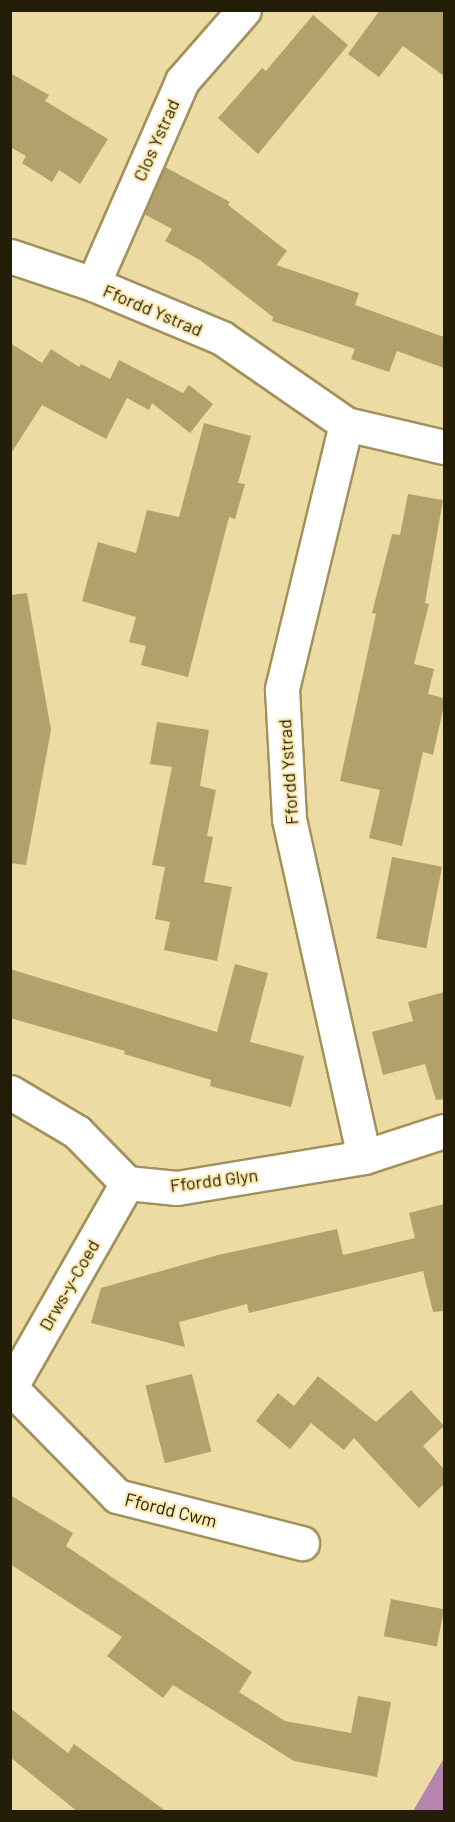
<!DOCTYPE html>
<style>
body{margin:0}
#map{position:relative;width:455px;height:1822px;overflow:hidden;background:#ecdba3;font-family:Barlow,sans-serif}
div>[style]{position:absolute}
.forest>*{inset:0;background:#b685ad}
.building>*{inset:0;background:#b1a16b;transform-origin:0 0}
.roads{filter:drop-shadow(2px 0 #a1915b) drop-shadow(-2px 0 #a1915b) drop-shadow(0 2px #a1915b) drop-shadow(0 -2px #a1915b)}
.minor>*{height:33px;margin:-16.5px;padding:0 16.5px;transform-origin:16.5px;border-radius:16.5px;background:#fff}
span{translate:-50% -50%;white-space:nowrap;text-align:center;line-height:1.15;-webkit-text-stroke:4.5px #fae9b0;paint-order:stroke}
.street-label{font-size:18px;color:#241e08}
.frame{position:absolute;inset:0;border:12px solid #241e08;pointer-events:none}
</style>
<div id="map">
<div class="forest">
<div style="clip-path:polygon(444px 1758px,444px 1811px,413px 1811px)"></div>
</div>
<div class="building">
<div style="clip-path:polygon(380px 10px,444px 10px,444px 76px,403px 46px,379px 77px,348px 54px)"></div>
<div style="clip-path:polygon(313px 15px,348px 45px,258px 154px,218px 118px,262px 68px,266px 71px)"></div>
<div style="clip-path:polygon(10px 73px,49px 95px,45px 101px,108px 139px,80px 184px,59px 170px,52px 182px,22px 163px,26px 156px,10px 147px)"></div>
<div style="clip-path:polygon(165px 167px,230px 202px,228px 205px,287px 251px,276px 265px,359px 293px,355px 305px,444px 337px,444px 368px,397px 351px,389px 372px,351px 359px,355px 349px,272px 321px,273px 317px,200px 260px,165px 241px,172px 229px,144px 214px)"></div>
<div style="clip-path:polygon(10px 343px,42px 363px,51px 349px,79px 367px,81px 364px,110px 379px,119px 360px,183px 393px,189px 385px,213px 404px,190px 433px,152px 403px,149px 410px,127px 398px,106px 439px,42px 405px,10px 455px)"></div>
<div style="clip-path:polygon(204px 423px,251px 436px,238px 483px,245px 484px,235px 519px,229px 517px,188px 677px,141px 665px,146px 646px,129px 642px,136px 617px,82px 601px,98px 542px,136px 553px,147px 510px,179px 517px)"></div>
<div style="clip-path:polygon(408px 494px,443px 500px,425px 603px,429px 604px,414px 664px,434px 669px,428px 694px,444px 698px,444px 705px,433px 755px,423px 752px,402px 846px,369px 838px,380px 790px,340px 781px,376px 614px,372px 613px,392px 534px,400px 535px)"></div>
<div style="clip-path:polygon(27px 593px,51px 730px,26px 865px,10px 863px,10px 595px)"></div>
<div style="clip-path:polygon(157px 722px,209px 730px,200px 786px,216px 790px,207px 836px,213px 837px,204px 882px,232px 887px,217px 961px,164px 950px,170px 922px,155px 919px,165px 867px,152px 865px,172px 767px,150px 764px)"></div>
<div style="left:392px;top:857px;width:51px;height:83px;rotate:11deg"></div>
<div style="clip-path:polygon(235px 964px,268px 973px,250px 1042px,304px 1056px,291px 1107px,210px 1086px,211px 1080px,124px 1054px,125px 1051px,10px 1018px,10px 969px,217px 1032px)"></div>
<div style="clip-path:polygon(444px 992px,444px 1099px,436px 1100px,425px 1064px,383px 1075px,372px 1032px,413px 1021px,408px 1002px)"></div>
<div style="clip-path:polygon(444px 1204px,444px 1311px,433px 1312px,423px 1271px,249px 1313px,247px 1304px,179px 1322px,185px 1347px,91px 1323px,101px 1288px,218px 1255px,337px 1229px,343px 1255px,415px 1238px,409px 1213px)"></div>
<div style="left:192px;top:1374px;width:80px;height:48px;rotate:76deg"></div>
<div style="clip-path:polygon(318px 1376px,376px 1422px,411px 1390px,444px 1426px,423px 1446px,444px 1469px,444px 1484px,419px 1508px,354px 1438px,344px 1450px,311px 1423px,290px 1449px,256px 1421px,278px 1393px,294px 1406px)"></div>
<div style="clip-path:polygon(10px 1495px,73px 1533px,66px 1546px,252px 1672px,239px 1692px,285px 1721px,351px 1733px,358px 1696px,391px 1702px,377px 1777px,294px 1761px,173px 1685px,163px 1698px,107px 1656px,122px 1637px,10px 1564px)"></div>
<div style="left:391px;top:1599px;width:54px;height:38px;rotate:11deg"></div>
<div style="clip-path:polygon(10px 1708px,68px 1753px,74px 1744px,167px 1812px,78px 1812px,10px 1757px)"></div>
</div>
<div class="roads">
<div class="minor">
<div style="left:10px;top:256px;width:88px;rotate:18.6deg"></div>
<div style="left:93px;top:284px;width:140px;rotate:22.7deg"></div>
<div style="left:222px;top:338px;width:151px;rotate:34.7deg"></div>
<div style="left:346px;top:424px;width:101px;rotate:13.2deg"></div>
<div style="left:93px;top:284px;width:222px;rotate:-66.3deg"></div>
<div style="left:182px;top:81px;width:94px;rotate:-48.9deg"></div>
<div style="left:346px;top:424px;width:273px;rotate:103.6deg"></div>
<div style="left:282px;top:689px;width:130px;rotate:86.9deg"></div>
<div style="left:289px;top:819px;width:346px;rotate:77.5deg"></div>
<div style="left:10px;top:1092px;width:78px;rotate:30.8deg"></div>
<div style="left:77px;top:1132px;width:71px;rotate:45.6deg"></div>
<div style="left:127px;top:1183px;width:50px;rotate:5.7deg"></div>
<div style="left:177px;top:1188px;width:190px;rotate:-9.4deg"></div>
<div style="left:364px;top:1157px;width:84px;rotate:-18deg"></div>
<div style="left:10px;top:1388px;width:236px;rotate:-60.3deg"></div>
<div style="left:11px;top:1388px;width:151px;rotate:45.5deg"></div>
<div style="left:117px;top:1496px;width:191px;rotate:14.3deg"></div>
</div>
</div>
<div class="street-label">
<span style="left:156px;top:140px;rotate:-66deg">Clos Ystrad</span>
<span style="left:153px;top:310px;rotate:23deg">Ffordd Ystrad</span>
<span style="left:288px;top:772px;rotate:-94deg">Ffordd Ystrad</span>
<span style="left:214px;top:1180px;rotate:-7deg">Ffordd Glyn</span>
<span style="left:69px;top:1285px;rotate:-60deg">Drws-y-Coed</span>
<span style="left:171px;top:1510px;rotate:14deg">Ffordd Cwm</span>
</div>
<div class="frame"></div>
</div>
